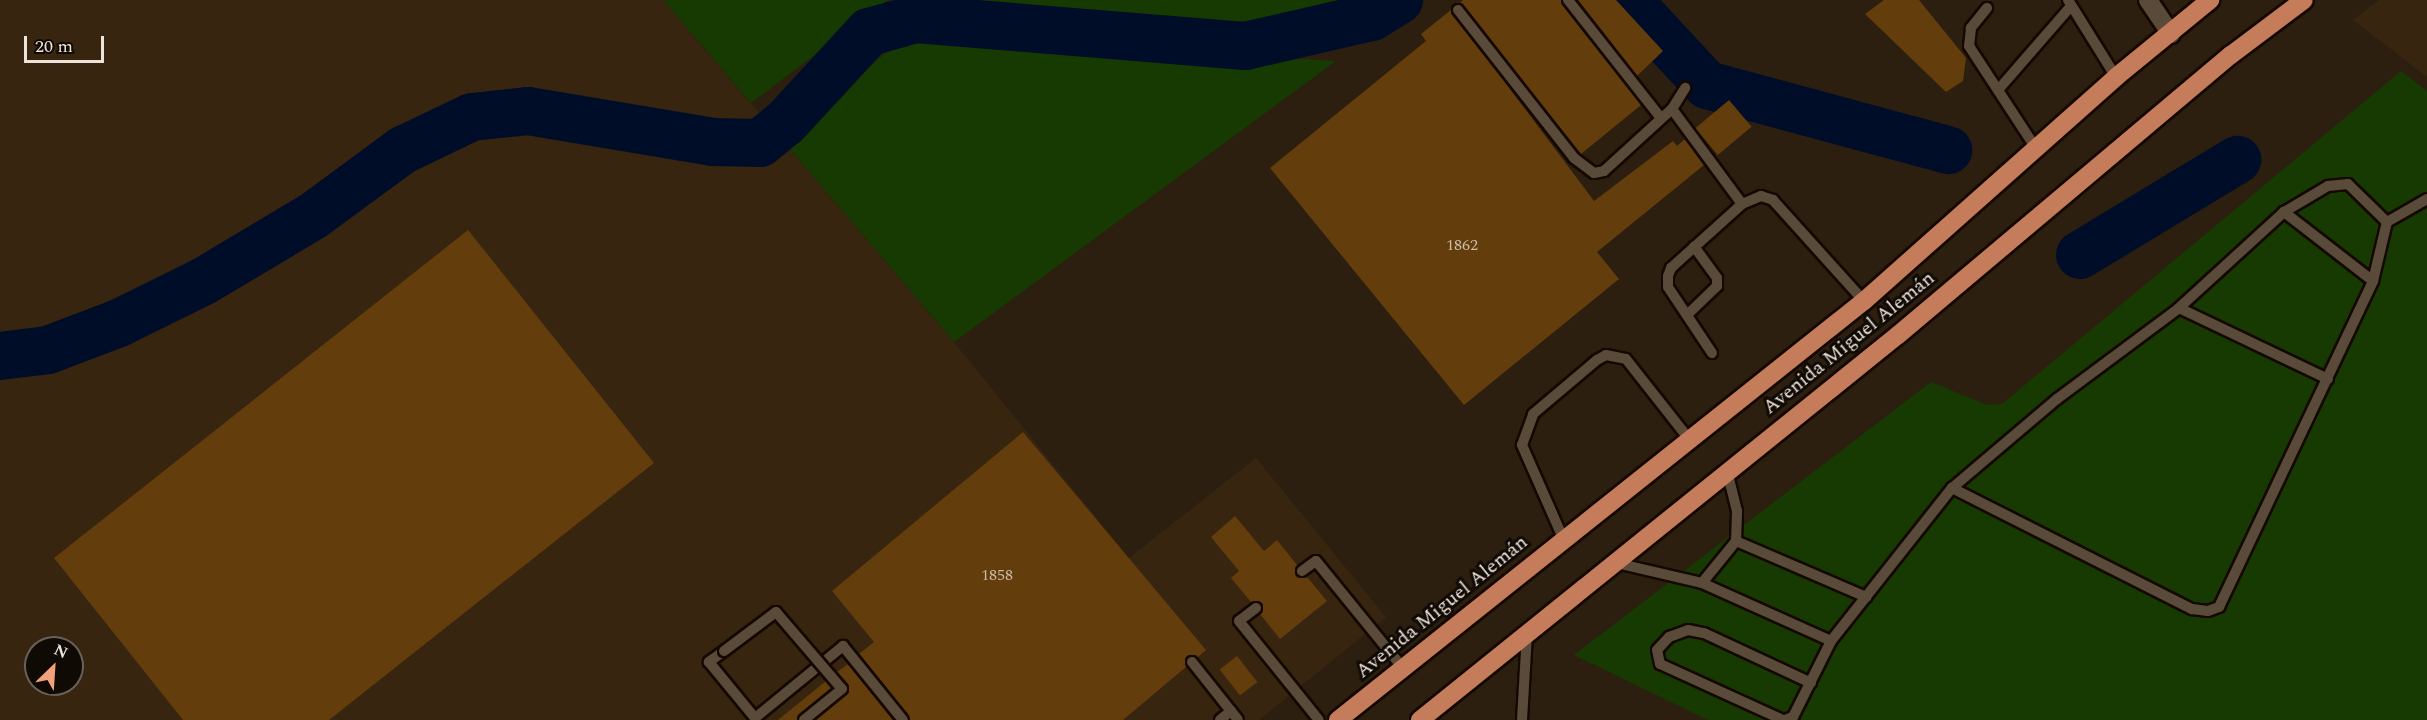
<!DOCTYPE html>
<meta charset="utf-8">
<style>
body{margin:0}
#map{position:relative;width:2427px;height:720px;overflow:hidden;background:#2c1f0f;font-family:Spectral,serif}
div>[style]{position:absolute}
.built>*{inset:0;background:#37250f}
.green>*{inset:0;background:#163a02}
.river>*{height:48px;margin:-24px;padding:0 24px;transform-origin:24px;border-radius:24px;background:#000d28}
.building>*{inset:0;background:#643d0c;transform-origin:0 0}
.roads{filter:drop-shadow(2px 0 #140800) drop-shadow(-2px 0 #140800) drop-shadow(0 2px #140800) drop-shadow(0 -2px #140800)}
.service>*{height:10px;margin:-5px;padding:0 5px;transform-origin:5px;border-radius:5px;background:#5a4a39}
.tertiary>*{height:18px;margin:-9px;padding:0 9px;transform-origin:9px;border-radius:9px;background:#5a4a39}
.trunk>*{height:18px;margin:-9px;padding:0 9px;transform-origin:9px;border-radius:9px;background:#c57c5a}
.bridges{filter:drop-shadow(2px 0 #140800) drop-shadow(-2px 0 #140800) drop-shadow(0 2px #140800) drop-shadow(0 -2px #140800)}
.service-bridge>*{height:10px;margin:-5px;padding:0 5px;transform-origin:5px;border-radius:5px;background:#5a4a39}
span{translate:-50% -50%;white-space:nowrap;text-align:center;line-height:1.15;-webkit-text-stroke:6px #100a05;paint-order:stroke}
.number-label{font-size:16px;color:#cbbaa6}
.number-label span{-webkit-text-stroke-width:0}
.street-label{font-size:20px;color:#ede3d9}
.north{position:absolute;left:24px;top:636px;width:60px;height:60px;box-sizing:border-box;background:#100a05;border:2px solid #68615a;border-radius:50%;rotate:25deg;font-size:16px;font-weight:700;line-height:24px;text-align:center;color:#ede3d9}
.north::after{content:'';display:block;margin:auto;width:21px;height:27px;background:#f1a27b;clip-path:polygon(50% 0,100% 100%,50% 72%,0 100%)}
.scale{position:absolute;left:24px;top:36px;width:80px;height:27px;box-sizing:border-box;border:3px solid #ede3d9;border-top:0;padding-left:8px;font-size:18px;line-height:21px;white-space:nowrap;color:#ede3d9;-webkit-text-stroke:4px #100a05;paint-order:stroke}
</style>
<div id="map">
<div class="built">
<div style="clip-path:polygon(evenodd,0 0,663px 0,954px 342px,1129px 558px,1256px 458px,1386px 617px,1259px 720px,0 720px,0 0,36px 648px,72px 648px,72px 684px,36px 684px,36px 648px)"></div>
<div style="clip-path:polygon(2379px 0,2427px 0,2427px 77px,2353px 20px)"></div>
</div>
<div class="green">
<div style="clip-path:polygon(663px 0,888px 0,751px 103px)"></div>
<div style="clip-path:polygon(957px 0,1363px 0,1284px 21px,1224px 32px)"></div>
<div style="clip-path:polygon(906px 35px,1336px 61px,954px 342px,784px 142px)"></div>
<div style="clip-path:polygon(2401px 71px,2427px 91px,2427px 720px,1708px 720px,1574px 655px,1931px 382px,1987px 405px,2002px 404px)"></div>
</div>
<div class="river">
<div style="left:1628px;top:0;width:116px;rotate:47.1deg"></div>
<div style="left:1707px;top:85px;width:250px;rotate:15.1deg"></div>
<div style="left:2080px;top:255px;width:184px;rotate:-31.2deg"></div>
<div style="left:0;top:356px;width:48px;rotate:-7.1deg"></div>
<div style="left:48px;top:350px;width:76px;rotate:-20.8deg"></div>
<div style="left:119px;top:323px;width:95px;rotate:-26.3deg"></div>
<div style="left:204px;top:281px;width:127px;rotate:-30.8deg"></div>
<div style="left:313px;top:216px;width:112px;rotate:-36.3deg"></div>
<div style="left:403px;top:150px;width:76px;rotate:-25.6deg"></div>
<div style="left:472px;top:117px;width:56px;rotate:-6.1deg"></div>
<div style="left:528px;top:111px;width:188px;rotate:9.5deg"></div>
<div style="left:713px;top:142px;width:47px;rotate:1.2deg"></div>
<div style="left:760px;top:143px;width:32px;rotate:-39deg"></div>
<div style="left:785px;top:123px;width:124px;rotate:-47.3deg"></div>
<div style="left:869px;top:32px;width:49px;rotate:-15.5deg"></div>
<div style="left:916px;top:19px;width:330px;rotate:4.7deg"></div>
<div style="left:1245px;top:46px;width:130px;rotate:-12.9deg"></div>
<div style="left:1372px;top:17px;width:32px;rotate:-32deg"></div>
</div>
<div class="building">
<div style="clip-path:polygon(1463px 0,1561px 0,1641px 105px,1581px 154px,1460px 3px)"></div>
<div style="clip-path:polygon(1578px 0,1616px 0,1663px 51px,1637px 76px)"></div>
<div style="clip-path:polygon(1884px 0,1919px 0,1966px 58px,1963px 81px,1946px 92px,1865px 14px)"></div>
<div style="clip-path:polygon(1451px 10px,1594px 201px,1673px 141px,1677px 146px,1685px 139px,1704px 165px,1597px 252px,1619px 279px,1464px 405px,1270px 168px,1426px 41px,1421px 34px)"></div>
<div style="left:1729px;top:100px;width:35px;height:44px;rotate:50deg"></div>
<div style="clip-path:polygon(468px 230px,654px 463px,329px 720px,183px 720px,54px 558px)"></div>
<div style="clip-path:polygon(1023px 432px,1206px 650px,1198px 657px,1187px 657px,1186px 667px,1123px 720px,910px 720px,859px 654px,874px 642px,832px 591px)"></div>
<div style="clip-path:polygon(1235px 516px,1264px 551px,1277px 540px,1297px 565px,1296px 576px,1307px 577px,1327px 601px,1280px 639px,1260px 614px,1262px 603px,1251px 602px,1231px 578px,1239px 571px,1211px 537px)"></div>
<div style="left:1237px;top:656px;width:33px;height:22px;rotate:52deg"></div>
<div style="clip-path:polygon(848px 664px,893px 720px,816px 720px,849px 692px,848px 685px,837px 672px)"></div>
<div style="clip-path:polygon(826px 681px,831px 688px,797px 720px,778px 720px)"></div>
</div>
<div class="roads">
<div class="service">
<div style="left:1568px;top:0;width:150px;rotate:51.8deg"></div>
<div style="left:2068px;top:0;width:91px;rotate:58.1deg"></div>
<div style="left:1987px;top:8px;width:26px;rotate:129deg"></div>
<div style="left:1971px;top:28px;width:18px;rotate:96deg"></div>
<div style="left:1969px;top:46px;width:124px;rotate:56.8deg"></div>
<div style="left:1458px;top:10px;width:188px;rotate:51.9deg"></div>
<div style="left:1574px;top:158px;width:25px;rotate:37deg"></div>
<div style="left:1594px;top:173px;width:10px;rotate:-11deg"></div>
<div style="left:1604px;top:171px;width:92px;rotate:-42.4deg"></div>
<div style="left:1672px;top:109px;width:25px;rotate:-58deg"></div>
<div style="left:1998px;top:90px;width:111px;rotate:-49deg"></div>
<div style="left:1672px;top:109px;width:118px;rotate:53.6deg"></div>
<div style="left:2284px;top:212px;width:51px;rotate:-30.6deg"></div>
<div style="left:2328px;top:186px;width:20px;rotate:-6deg"></div>
<div style="left:2348px;top:184px;width:54px;rotate:44.3deg"></div>
<div style="left:2373px;top:281px;width:61px;rotate:-76.7deg"></div>
<div style="left:2387px;top:222px;width:46px;rotate:-29.9deg"></div>
<div style="left:1687px;top:315px;width:42px;rotate:-44deg"></div>
<div style="left:1717px;top:286px;width:8px;rotate:-90deg"></div>
<div style="left:1717px;top:278px;width:39px;rotate:-126deg"></div>
<div style="left:1712px;top:353px;width:79px;rotate:-123.7deg"></div>
<div style="left:1668px;top:287px;width:11px;rotate:-90deg"></div>
<div style="left:1668px;top:276px;width:9px;rotate:-69deg"></div>
<div style="left:1671px;top:268px;width:96px;rotate:-42deg"></div>
<div style="left:1742px;top:204px;width:21px;rotate:-23deg"></div>
<div style="left:1761px;top:196px;width:13px;rotate:18deg"></div>
<div style="left:1773px;top:200px;width:136px;rotate:48deg"></div>
<div style="left:1952px;top:488px;width:269px;rotate:26.8deg"></div>
<div style="left:2192px;top:609px;width:16px;rotate:7deg"></div>
<div style="left:2208px;top:611px;width:12px;rotate:-20deg"></div>
<div style="left:2219px;top:607px;width:361px;rotate:-64.7deg"></div>
<div style="left:2373px;top:281px;width:113px;rotate:-142.2deg"></div>
<div style="left:2284px;top:212px;width:142px;rotate:137.6deg"></div>
<div style="left:1563px;top:538px;width:102px;rotate:-113.8deg"></div>
<div style="left:1522px;top:445px;width:33px;rotate:-70deg"></div>
<div style="left:1533px;top:414px;width:84px;rotate:-40.2deg"></div>
<div style="left:1597px;top:360px;width:10px;rotate:-29deg"></div>
<div style="left:1606px;top:355px;width:20px;rotate:11deg"></div>
<div style="left:1626px;top:359px;width:102px;rotate:51.8deg"></div>
<div style="left:1736px;top:541px;width:142px;rotate:23.3deg"></div>
<div style="left:1612px;top:562px;width:92px;rotate:13.1deg"></div>
<div style="left:1702px;top:583px;width:141px;rotate:24.2deg"></div>
<div style="left:1302px;top:571px;width:17px;rotate:-36deg"></div>
<div style="left:1316px;top:561px;width:138px;rotate:50.9deg"></div>
<div style="left:1702px;top:583px;width:54px;rotate:-51deg"></div>
<div style="left:1736px;top:541px;width:30px;rotate:-88deg"></div>
<div style="left:1737px;top:511px;width:41px;rotate:-104deg"></div>
<div style="left:1256px;top:608px;width:21px;rotate:143deg"></div>
<div style="left:1239px;top:621px;width:127px;rotate:51.1deg"></div>
<div style="left:724px;top:651px;width:19px;rotate:144deg"></div>
<div style="left:709px;top:662px;width:72px;rotate:50.6deg"></div>
<div style="left:755px;top:718px;width:114px;rotate:-39.3deg"></div>
<div style="left:843px;top:646px;width:95px;rotate:51deg"></div>
<div style="left:1192px;top:662px;width:63px;rotate:51.5deg"></div>
<div style="left:1220px;top:720px;width:14px;rotate:-39deg"></div>
<div style="left:1231px;top:711px;width:11px;rotate:52deg"></div>
<div style="left:1522px;top:720px;width:87px;rotate:-86.7deg"></div>
<div style="left:1783px;top:720px;width:135px;rotate:-155.5deg"></div>
<div style="left:1660px;top:664px;width:14px;rotate:-102deg"></div>
<div style="left:1657px;top:650px;width:18px;rotate:-47deg"></div>
<div style="left:1669px;top:637px;width:20px;rotate:-20deg"></div>
<div style="left:1688px;top:630px;width:16px;rotate:11deg"></div>
<div style="left:1704px;top:633px;width:118px;rotate:25deg"></div>
<div style="left:1785px;top:720px;width:9px;rotate:-21deg"></div>
<div style="left:1793px;top:717px;width:85px;rotate:-63.4deg"></div>
<div style="left:1831px;top:641px;width:195px;rotate:-51.7deg"></div>
<div style="left:1952px;top:488px;width:138px;rotate:-40.3deg"></div>
<div style="left:2057px;top:399px;width:152px;rotate:-36.7deg"></div>
<div style="left:2179px;top:308px;width:165px;rotate:25.5deg"></div>
</div>
<div class="tertiary">
<div style="left:2148px;top:0;width:41px;rotate:55.9deg"></div>
</div>
<div class="trunk">
<div style="left:1338px;top:720px;width:672px;rotate:-38.54deg"></div>
<div style="left:1864px;top:301px;width:337px;rotate:-41.6deg"></div>
<div style="left:2116px;top:77px;width:122px;rotate:-39.3deg"></div>
<div style="left:1420px;top:720px;width:614px;rotate:-38.85deg"></div>
<div style="left:1898px;top:335px;width:435px;rotate:-40.1deg"></div>
<div style="left:2231px;top:55px;width:91px;rotate:-37deg"></div>
</div>
</div>
<div class="bridges">
<div class="service-bridge">
<div style="left:724px;top:651px;width:65px;rotate:-36.9deg"></div>
<div style="left:776px;top:612px;width:101px;rotate:49.4deg"></div>
<div style="left:842px;top:689px;width:49px;rotate:140.8deg"></div>
</div>
</div>
<div class="number-label">
<span style="left:1462px;top:245px">1862</span>
<span style="left:997px;top:575px">1858</span>
</div>
<div class="street-label">
<span style="left:1849px;top:343px;rotate:-39deg">Avenida Miguel Alemán</span>
<span style="left:1442px;top:607px;rotate:-39deg">Avenida Miguel Alemán</span>
</div>
<div class="north">N</div>
<div class="scale">20 m</div>
</div>
